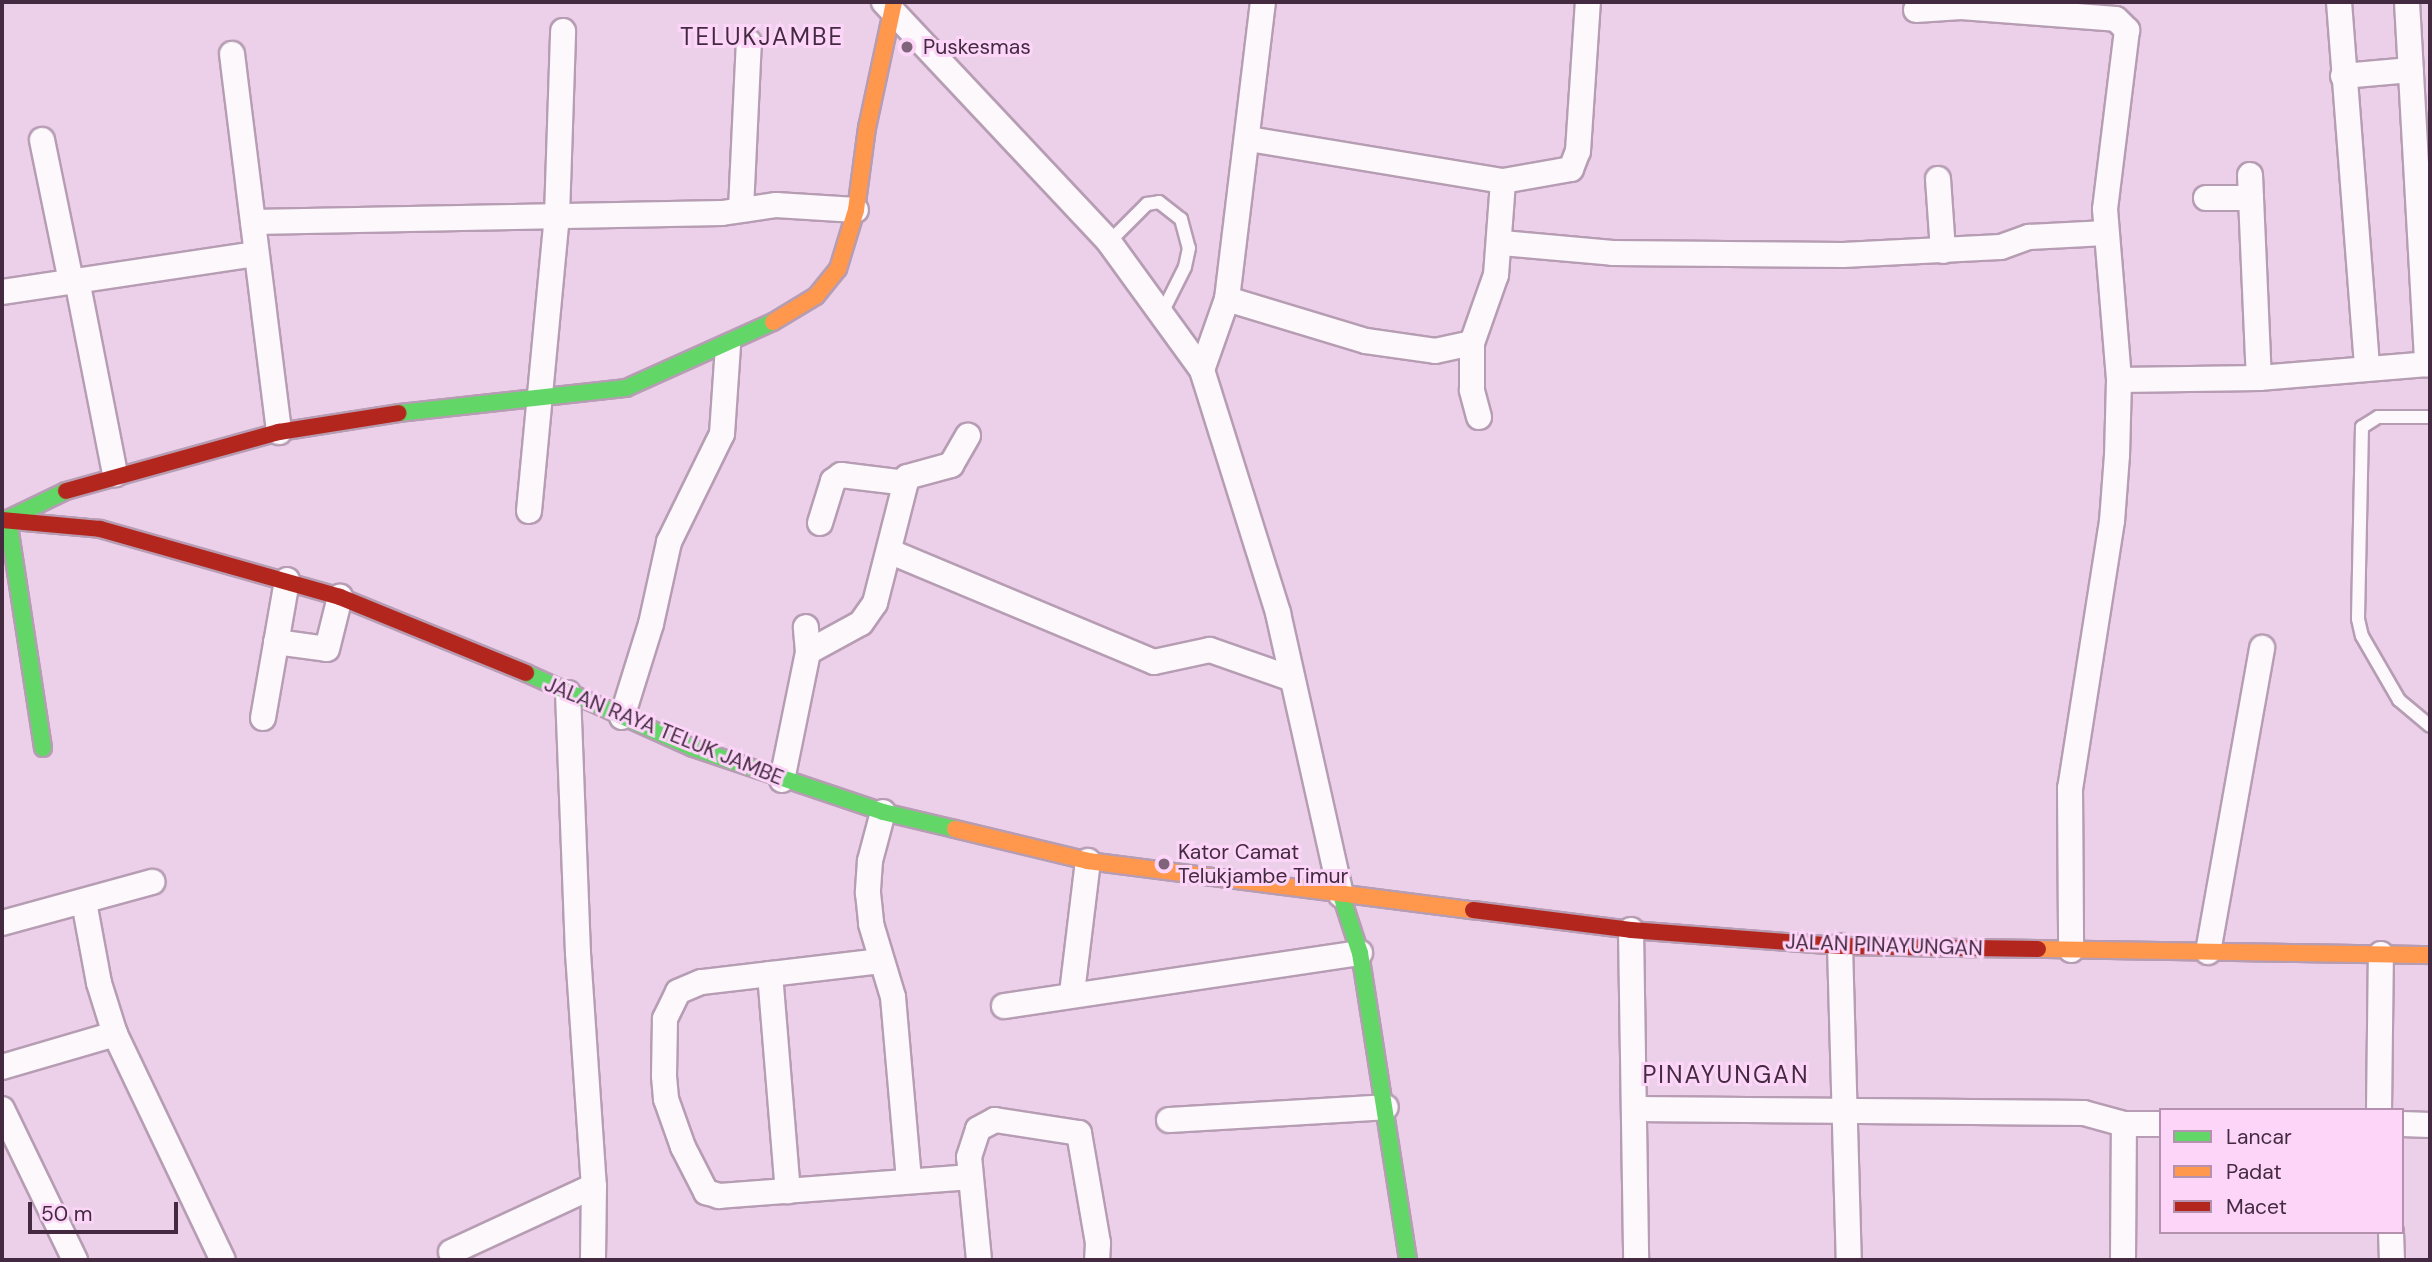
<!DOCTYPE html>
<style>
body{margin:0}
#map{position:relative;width:2432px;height:1262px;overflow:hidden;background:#eccfe9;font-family:"DM Sans",sans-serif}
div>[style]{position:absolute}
.roads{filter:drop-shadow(2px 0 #b69db3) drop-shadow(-2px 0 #b69db3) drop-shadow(0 2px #b69db3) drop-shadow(0 -2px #b69db3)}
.lane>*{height:12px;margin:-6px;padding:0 6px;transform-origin:6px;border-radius:6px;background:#fcf8fc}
.street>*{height:24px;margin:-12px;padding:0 12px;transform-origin:12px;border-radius:12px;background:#fcf8fc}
.fast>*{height:16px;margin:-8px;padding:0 8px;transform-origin:8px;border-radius:8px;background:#63d668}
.slow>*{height:16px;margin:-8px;padding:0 8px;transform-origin:8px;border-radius:8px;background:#ff974d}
.jam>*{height:16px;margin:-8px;padding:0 8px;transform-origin:8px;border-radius:8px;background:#b3261e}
.dots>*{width:19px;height:19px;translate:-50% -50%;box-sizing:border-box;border:4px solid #fdd5f9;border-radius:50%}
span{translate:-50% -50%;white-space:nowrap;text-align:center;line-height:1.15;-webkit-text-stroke:6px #fdd5f9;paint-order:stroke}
.poi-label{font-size:21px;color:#442a41}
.left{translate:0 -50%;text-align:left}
.street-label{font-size:21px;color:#442a41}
.quarter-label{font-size:24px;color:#442a41;letter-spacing:2px}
.frame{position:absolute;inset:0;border:4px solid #442a41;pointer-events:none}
.legend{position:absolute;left:2159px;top:1108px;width:245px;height:126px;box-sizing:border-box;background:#fdd5f9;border:2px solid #b391af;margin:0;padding:9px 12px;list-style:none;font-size:21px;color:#442a41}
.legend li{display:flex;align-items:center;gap:14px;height:35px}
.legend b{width:35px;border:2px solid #b391af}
.scale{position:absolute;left:28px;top:1202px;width:150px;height:32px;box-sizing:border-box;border:4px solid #442a41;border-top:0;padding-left:9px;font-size:21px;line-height:24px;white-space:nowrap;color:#442a41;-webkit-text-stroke:5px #fdd5f9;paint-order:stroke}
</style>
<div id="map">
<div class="roads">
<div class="lane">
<div style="left:1109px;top:242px;width:54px;rotate:-45deg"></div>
<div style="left:1147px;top:204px;width:12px;rotate:-9deg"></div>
<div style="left:1159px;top:202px;width:28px;rotate:38deg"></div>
<div style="left:1181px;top:219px;width:30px;rotate:75deg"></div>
<div style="left:1189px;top:248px;width:19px;rotate:102deg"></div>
<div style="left:1185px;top:267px;width:49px;rotate:116.6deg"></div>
<div style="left:2430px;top:417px;width:52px;rotate:180deg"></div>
<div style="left:2378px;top:417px;width:19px;rotate:148deg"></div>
<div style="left:2362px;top:427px;width:192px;rotate:91.2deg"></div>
<div style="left:2358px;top:619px;width:17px;rotate:77deg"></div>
<div style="left:2362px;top:636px;width:74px;rotate:60deg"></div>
<div style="left:2399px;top:700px;width:40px;rotate:40deg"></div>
</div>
<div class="street">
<div style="left:884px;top:2px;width:329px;rotate:46.8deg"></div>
<div style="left:1109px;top:242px;width:158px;rotate:54deg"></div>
<div style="left:1202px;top:370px;width:255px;rotate:72.6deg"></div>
<div style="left:1278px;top:613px;width:289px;rotate:77.4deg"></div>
<div style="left:2339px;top:2px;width:367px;rotate:85.6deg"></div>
<div style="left:2407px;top:2px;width:363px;rotate:86.8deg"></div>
<div style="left:1916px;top:10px;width:45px;rotate:-3.8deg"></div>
<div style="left:1961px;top:7px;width:155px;rotate:4.4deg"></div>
<div style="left:2116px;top:19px;width:16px;rotate:45deg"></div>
<div style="left:2127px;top:30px;width:180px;rotate:97deg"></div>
<div style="left:2105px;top:209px;width:172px;rotate:85.3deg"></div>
<div style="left:2119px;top:380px;width:75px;rotate:91.5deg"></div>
<div style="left:2117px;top:455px;width:66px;rotate:94.3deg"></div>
<div style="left:2112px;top:521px;width:270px;rotate:98.9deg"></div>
<div style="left:2070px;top:788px;width:162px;rotate:89.6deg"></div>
<div style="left:232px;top:54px;width:381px;rotate:82.9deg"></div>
<div style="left:2343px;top:76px;width:68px;rotate:-5deg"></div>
<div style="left:1249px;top:139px;width:257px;rotate:9.4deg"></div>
<div style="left:1503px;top:181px;width:69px;rotate:-10deg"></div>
<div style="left:1571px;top:169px;width:19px;rotate:-69deg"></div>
<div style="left:1578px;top:151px;width:149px;rotate:-86.2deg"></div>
<div style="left:42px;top:140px;width:144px;rotate:78.4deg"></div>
<div style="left:2250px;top:175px;width:203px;rotate:87.5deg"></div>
<div style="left:1938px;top:179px;width:72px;rotate:86deg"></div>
<div style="left:2206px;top:198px;width:45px"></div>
<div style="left:741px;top:209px;width:167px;rotate:-87.3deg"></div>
<div style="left:253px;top:222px;width:469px;rotate:-1.1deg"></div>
<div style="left:722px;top:213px;width:55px;rotate:-8.4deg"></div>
<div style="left:776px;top:205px;width:80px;rotate:3.6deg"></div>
<div style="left:1502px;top:243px;width:111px;rotate:5.1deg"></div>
<div style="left:1613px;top:253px;width:230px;rotate:0.5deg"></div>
<div style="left:1843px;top:255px;width:158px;rotate:-2.9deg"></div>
<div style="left:2001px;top:247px;width:30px;rotate:-20deg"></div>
<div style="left:2029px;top:237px;width:77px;rotate:-3deg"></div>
<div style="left:77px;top:280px;width:198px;rotate:78.9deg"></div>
<div style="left:2px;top:292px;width:257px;rotate:-8.5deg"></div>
<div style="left:1227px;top:299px;width:145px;rotate:16.8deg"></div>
<div style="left:1366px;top:341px;width:70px;rotate:8.2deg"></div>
<div style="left:1435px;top:351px;width:38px;rotate:-12deg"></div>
<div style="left:1202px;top:370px;width:75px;rotate:-70.6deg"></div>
<div style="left:1227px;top:299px;width:299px;rotate:-83.1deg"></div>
<div style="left:2119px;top:380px;width:140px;rotate:-0.8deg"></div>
<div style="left:2259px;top:378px;width:172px;rotate:-4.7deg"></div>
<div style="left:1479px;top:417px;width:28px;rotate:-105deg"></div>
<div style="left:1472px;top:390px;width:47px;rotate:-90deg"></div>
<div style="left:1472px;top:343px;width:72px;rotate:-70.6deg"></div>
<div style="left:1496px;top:275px;width:94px;rotate:-85.7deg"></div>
<div style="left:529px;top:511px;width:296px;rotate:-84.6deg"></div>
<div style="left:557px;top:216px;width:185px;rotate:-88.1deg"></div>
<div style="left:820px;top:523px;width:44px;rotate:-72.8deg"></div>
<div style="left:833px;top:481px;width:10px;rotate:-37deg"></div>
<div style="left:841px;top:475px;width:65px;rotate:7deg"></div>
<div style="left:891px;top:552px;width:285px;rotate:22.7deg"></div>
<div style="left:1154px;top:662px;width:57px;rotate:-12.1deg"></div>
<div style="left:1210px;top:650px;width:85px;rotate:19.3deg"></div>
<div style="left:276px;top:642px;width:51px;rotate:7.8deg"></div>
<div style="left:327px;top:649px;width:54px;rotate:-76deg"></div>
<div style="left:808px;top:652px;width:60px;rotate:-28.7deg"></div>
<div style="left:861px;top:623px;width:24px;rotate:-55deg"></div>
<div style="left:875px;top:603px;width:130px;rotate:-75.7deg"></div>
<div style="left:907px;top:477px;width:46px;rotate:-15.3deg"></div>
<div style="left:951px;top:465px;width:34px;rotate:-60deg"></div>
<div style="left:568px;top:693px;width:260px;rotate:87.8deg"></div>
<div style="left:578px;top:953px;width:234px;rotate:86.1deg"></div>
<div style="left:594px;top:1186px;width:74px;rotate:90.8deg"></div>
<div style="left:622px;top:717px;width:97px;rotate:-72.7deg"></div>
<div style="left:651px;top:624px;width:84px;rotate:-77.6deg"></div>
<div style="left:669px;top:542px;width:120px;rotate:-63.9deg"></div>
<div style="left:722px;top:434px;width:87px;rotate:-86.1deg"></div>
<div style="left:263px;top:718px;width:140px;rotate:-80.1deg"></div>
<div style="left:782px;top:780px;width:131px;rotate:-78.5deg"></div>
<div style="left:808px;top:652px;width:25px;rotate:-95deg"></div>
<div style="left:883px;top:812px;width:51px;rotate:104.9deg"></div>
<div style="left:870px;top:861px;width:32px;rotate:94deg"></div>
<div style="left:868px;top:893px;width:31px;rotate:84deg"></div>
<div style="left:871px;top:924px;width:76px;rotate:73.2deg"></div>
<div style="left:893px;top:997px;width:183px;rotate:85deg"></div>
<div style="left:84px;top:902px;width:82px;rotate:79.5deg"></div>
<div style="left:99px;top:983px;width:53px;rotate:72.6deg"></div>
<div style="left:115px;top:1034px;width:250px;rotate:64.5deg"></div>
<div style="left:2px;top:923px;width:156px;rotate:-15.3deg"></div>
<div style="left:1631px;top:930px;width:330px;rotate:89.1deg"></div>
<div style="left:1840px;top:946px;width:314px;rotate:88.4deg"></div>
<div style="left:2208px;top:952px;width:309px;rotate:-79.9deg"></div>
<div style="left:881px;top:961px;width:181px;rotate:173.3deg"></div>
<div style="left:701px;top:982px;width:25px;rotate:157deg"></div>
<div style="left:678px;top:992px;width:30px;rotate:116deg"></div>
<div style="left:665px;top:1019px;width:57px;rotate:91deg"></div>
<div style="left:664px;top:1076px;width:23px;rotate:85deg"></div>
<div style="left:666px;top:1099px;width:51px;rotate:70.5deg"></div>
<div style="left:683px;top:1147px;width:51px;rotate:62.9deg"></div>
<div style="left:706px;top:1192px;width:14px;rotate:17deg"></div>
<div style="left:719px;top:1196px;width:251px;rotate:-4.3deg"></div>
<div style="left:770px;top:974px;width:218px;rotate:85.3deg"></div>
<div style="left:1072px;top:993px;width:133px;rotate:-83.1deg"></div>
<div style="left:1004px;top:1006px;width:360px;rotate:-8.5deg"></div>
<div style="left:2px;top:1067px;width:118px;rotate:-16.3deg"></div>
<div style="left:2px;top:1109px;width:168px;rotate:64.2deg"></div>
<div style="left:1635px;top:1109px;width:449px;rotate:0.5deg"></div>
<div style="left:2084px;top:1113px;width:41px;rotate:15.4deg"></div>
<div style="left:2124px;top:1124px;width:37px"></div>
<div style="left:2379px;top:1110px;width:156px;rotate:-89.3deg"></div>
<div style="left:1169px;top:1120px;width:217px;rotate:-3.4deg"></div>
<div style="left:2402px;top:1124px;width:28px;rotate:2deg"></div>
<div style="left:2391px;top:1232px;width:28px;rotate:88deg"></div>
<div style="left:451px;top:1252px;width:157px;rotate:-24.8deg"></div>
<div style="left:979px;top:1260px;width:103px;rotate:-95.5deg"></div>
<div style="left:969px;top:1157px;width:29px;rotate:-72deg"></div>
<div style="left:978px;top:1129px;width:19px;rotate:-28deg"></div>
<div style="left:995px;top:1120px;width:85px;rotate:8.8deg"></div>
<div style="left:1079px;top:1133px;width:112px;rotate:80.2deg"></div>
<div style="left:1098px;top:1243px;width:17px;rotate:93deg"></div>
<div style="left:2123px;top:1260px;width:136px;rotate:-89.6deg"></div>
</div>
<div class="fast">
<div style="left:399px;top:413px;width:228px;rotate:-6.3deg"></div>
<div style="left:626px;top:388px;width:161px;rotate:-24.2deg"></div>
<div style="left:526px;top:673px;width:183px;rotate:24.2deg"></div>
<div style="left:693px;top:748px;width:200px;rotate:18.6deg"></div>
<div style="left:883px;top:812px;width:74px;rotate:13.3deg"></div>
<div style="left:43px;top:748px;width:232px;rotate:-98.7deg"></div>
<div style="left:8px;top:519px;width:64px;rotate:-25.8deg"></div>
<div style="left:1341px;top:895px;width:61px;rotate:71.9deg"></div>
<div style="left:1360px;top:953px;width:311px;rotate:81.1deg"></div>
</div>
<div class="slow">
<div style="left:773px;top:322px;width:50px;rotate:-31.2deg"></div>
<div style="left:816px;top:296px;width:35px;rotate:-51deg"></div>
<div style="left:838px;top:269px;width:62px;rotate:-73deg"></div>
<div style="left:856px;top:210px;width:83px;rotate:-82.4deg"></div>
<div style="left:867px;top:128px;width:129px;rotate:-77.9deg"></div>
<div style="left:955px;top:829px;width:137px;rotate:13.5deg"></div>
<div style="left:1088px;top:861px;width:388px;rotate:7.3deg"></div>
<div style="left:2038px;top:949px;width:392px;rotate:0.9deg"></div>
</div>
<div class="jam">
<div style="left:66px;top:491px;width:221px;rotate:-15.5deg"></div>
<div style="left:279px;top:432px;width:121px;rotate:-9deg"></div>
<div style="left:2px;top:520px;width:98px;rotate:5.2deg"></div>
<div style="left:100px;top:529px;width:249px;rotate:15.8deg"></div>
<div style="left:340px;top:597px;width:201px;rotate:22.2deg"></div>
<div style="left:1473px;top:910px;width:159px;rotate:7.2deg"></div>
<div style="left:1631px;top:930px;width:210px;rotate:4.4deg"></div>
<div style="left:1840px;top:946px;width:198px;rotate:0.9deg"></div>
</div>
</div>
<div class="dots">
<div style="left:907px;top:47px;background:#7f647c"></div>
<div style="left:1164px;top:864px;background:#7f647c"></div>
</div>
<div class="poi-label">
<span class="left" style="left:923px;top:47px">Puskesmas</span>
<span class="left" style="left:1178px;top:864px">Kator Camat<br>Telukjambe Timur</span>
</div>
<div class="street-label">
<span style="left:664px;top:731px;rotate:22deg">JALAN RAYA TELUK JAMBE</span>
<span style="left:1884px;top:945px;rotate:2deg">JALAN PINAYUNGAN</span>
</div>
<div class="quarter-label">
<span style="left:762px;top:37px">TELUKJAMBE</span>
<span style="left:1726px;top:1075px">PINAYUNGAN</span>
</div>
<div class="frame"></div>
<ul class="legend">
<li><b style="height:9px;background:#63d668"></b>Lancar</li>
<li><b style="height:9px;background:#ff974d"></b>Padat</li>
<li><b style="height:9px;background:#b3261e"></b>Macet</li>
</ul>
<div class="scale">50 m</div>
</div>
